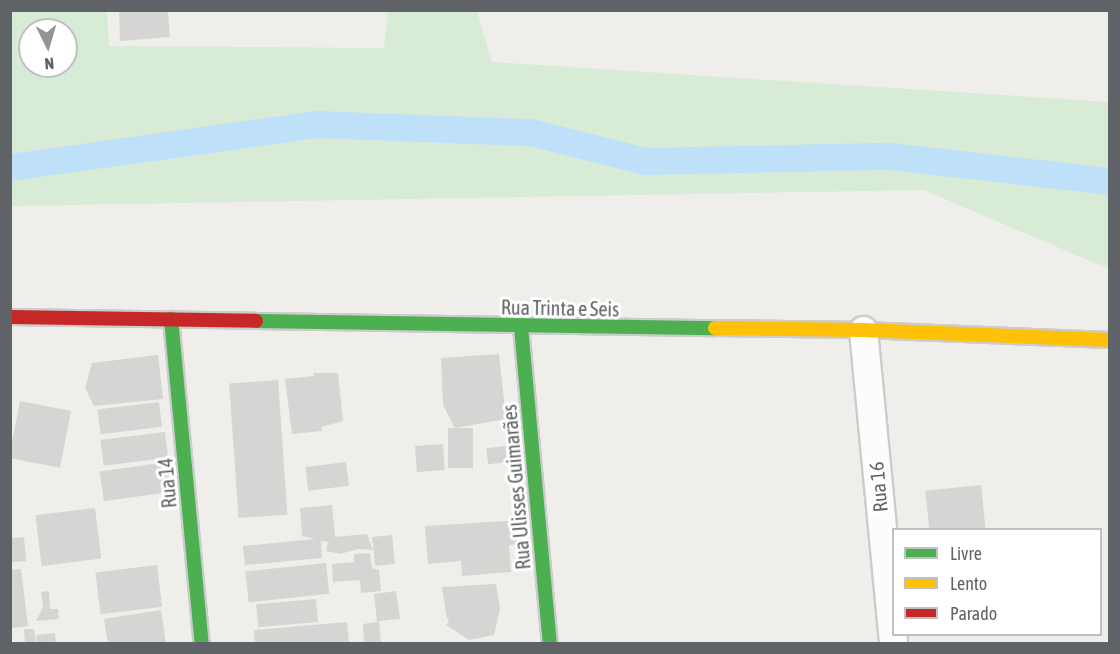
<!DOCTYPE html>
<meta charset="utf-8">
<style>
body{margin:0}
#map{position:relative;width:1120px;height:654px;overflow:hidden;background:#efeeea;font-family:"Asap Condensed",sans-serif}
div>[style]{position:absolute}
.green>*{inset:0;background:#d8ebd6}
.canal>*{height:27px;margin:-13.5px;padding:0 13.5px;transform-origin:13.5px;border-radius:13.5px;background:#bfe0f9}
.building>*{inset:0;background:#d6d5d3;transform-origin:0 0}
.roads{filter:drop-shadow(2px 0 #cbcccc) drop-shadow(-2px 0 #cbcccc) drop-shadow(0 2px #cbcccc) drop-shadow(0 -2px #cbcccc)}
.street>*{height:27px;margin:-13.5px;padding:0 13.5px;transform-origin:13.5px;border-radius:13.5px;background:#fdfcfc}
.fast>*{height:14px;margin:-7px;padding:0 7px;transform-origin:7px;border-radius:7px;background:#4caf50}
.slow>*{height:14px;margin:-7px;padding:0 7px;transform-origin:7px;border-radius:7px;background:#ffc107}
.jam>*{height:14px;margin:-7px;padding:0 7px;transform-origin:7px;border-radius:7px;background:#c62828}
span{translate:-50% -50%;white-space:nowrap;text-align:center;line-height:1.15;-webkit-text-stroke:6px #fff;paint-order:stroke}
.street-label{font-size:20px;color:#5f6368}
.frame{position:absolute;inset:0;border:12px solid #5f6368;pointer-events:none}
.legend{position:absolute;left:892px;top:528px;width:210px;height:108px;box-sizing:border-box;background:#fff;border:2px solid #bfc1c3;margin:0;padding:8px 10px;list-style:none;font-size:18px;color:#5f6368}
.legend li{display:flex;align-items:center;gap:12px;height:30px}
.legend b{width:30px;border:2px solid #bfc1c3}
.north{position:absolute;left:18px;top:18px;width:60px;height:60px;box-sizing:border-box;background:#fff;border:2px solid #bfc1c3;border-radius:50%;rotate:175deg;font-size:16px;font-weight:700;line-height:24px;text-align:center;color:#5f6368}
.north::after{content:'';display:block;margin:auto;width:21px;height:27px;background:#919496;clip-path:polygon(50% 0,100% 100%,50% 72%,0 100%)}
</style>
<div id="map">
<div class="green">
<div style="clip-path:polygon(evenodd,10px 11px,107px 11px,109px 46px,384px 48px,388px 11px,477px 11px,492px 62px,1109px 102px,1109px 269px,924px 190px,11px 206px,10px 11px,30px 30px,66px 30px,66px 66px,30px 66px,30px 30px)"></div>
</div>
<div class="canal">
<div style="left:10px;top:167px;width:310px;rotate:-8deg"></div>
<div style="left:317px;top:124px;width:213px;rotate:2.2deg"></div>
<div style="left:530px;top:132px;width:119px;rotate:14.2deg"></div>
<div style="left:645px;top:161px;width:245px;rotate:-1.2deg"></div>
<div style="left:890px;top:156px;width:221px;rotate:6.5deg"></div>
</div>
<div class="building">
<div style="clip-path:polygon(119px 10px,168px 10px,170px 37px,120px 41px)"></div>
<div style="clip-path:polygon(499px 354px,506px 419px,455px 428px,443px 405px,441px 358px)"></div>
<div style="clip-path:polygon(158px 355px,163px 399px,94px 406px,85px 388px,92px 363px)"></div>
<div style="clip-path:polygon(314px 373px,338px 373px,343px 421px,321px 427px,322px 431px,292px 434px,285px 379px,314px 376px)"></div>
<div style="left:278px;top:380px;width:135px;height:49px;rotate:86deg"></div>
<div style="left:20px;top:401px;width:52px;height:58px;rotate:11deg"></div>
<div style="left:159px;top:402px;width:25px;height:62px;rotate:83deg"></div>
<div style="left:448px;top:428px;width:25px;height:40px"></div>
<div style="left:165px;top:432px;width:26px;height:65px;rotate:83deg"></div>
<div style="left:443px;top:444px;width:26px;height:28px;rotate:86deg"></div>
<div style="left:505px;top:446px;width:16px;height:19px;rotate:83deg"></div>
<div style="left:167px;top:462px;width:30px;height:68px;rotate:82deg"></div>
<div style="left:346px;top:462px;width:24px;height:41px;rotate:83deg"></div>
<div style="left:981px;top:485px;width:45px;height:56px;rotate:84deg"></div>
<div style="clip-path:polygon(332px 505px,335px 537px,367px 534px,373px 550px,358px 549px,340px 554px,326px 551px,328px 542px,321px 541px,322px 558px,245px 565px,243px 546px,315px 539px,302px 536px,300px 508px)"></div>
<div style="left:95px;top:508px;width:51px;height:60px;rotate:83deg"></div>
<div style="clip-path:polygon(521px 520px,523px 544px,509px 545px,511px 572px,462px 576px,461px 561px,428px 564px,425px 526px)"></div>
<div style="left:392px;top:535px;width:29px;height:20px;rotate:84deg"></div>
<div style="left:24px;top:537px;width:24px;height:14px;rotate:85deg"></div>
<div style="clip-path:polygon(370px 553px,372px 568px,379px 570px,381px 591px,361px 593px,360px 580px,333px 582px,332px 564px,354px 562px,354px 554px)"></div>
<div style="left:326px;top:563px;width:31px;height:81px;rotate:84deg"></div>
<div style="left:157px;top:565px;width:42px;height:62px;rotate:83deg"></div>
<div style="clip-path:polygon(21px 569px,28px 626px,10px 628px,10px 570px)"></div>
<div style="clip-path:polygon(496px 584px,500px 609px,494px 635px,469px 640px,446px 625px,449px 622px,446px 614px,442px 587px)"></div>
<div style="clip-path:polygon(49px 591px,50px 609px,58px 609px,59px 619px,36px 621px,43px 607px,41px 592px)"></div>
<div style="clip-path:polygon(396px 591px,400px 619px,379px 621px,381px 642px,364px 644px,363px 624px,377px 622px,374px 594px)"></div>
<div style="left:316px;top:599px;width:23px;height:60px;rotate:85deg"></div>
<div style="clip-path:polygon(161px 610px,166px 644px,108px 644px,104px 619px)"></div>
<div style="clip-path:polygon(347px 622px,349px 644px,255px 644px,254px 630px)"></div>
<div style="clip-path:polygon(24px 629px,34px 629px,36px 644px,25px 644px)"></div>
<div style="clip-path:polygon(55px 633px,56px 644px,37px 644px,36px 635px)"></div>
</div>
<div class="roads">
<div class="street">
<div style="left:863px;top:330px;width:315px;rotate:84.5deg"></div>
</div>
<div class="fast">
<div style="left:171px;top:319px;width:326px;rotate:84.6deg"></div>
<div style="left:256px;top:321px;width:459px;rotate:0.9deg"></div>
<div style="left:521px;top:327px;width:318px;rotate:84.8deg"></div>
</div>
<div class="slow">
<div style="left:715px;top:328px;width:148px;rotate:0.8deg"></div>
<div style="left:863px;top:330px;width:247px;rotate:2.3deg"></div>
</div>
<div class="jam">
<div style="left:10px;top:317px;width:246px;rotate:0.9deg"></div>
</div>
</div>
<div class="street-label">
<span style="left:560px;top:308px;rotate:1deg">Rua Trinta e Seis</span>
<span style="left:167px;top:483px;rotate:-95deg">Rua 14</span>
<span style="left:516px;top:487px;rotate:-95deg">Rua Ulisses Guimarães</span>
<span style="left:878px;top:487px;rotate:-95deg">Rua 16</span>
</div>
<div class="frame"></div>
<ul class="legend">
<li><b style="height:8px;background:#4caf50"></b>Livre</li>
<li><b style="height:8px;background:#ffc107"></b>Lento</li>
<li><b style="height:8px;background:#c62828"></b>Parado</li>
</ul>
<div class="north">N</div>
</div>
